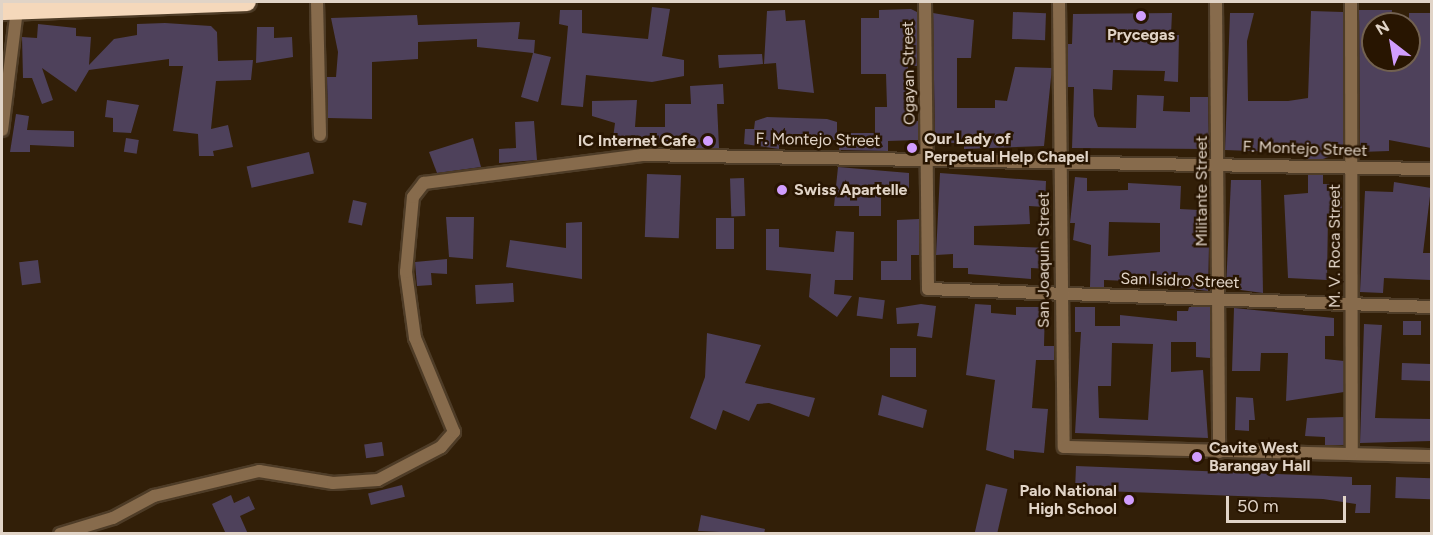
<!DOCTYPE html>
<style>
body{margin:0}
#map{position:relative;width:1433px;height:535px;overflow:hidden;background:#321f08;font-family:Figtree,sans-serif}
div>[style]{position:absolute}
.building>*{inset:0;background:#4e415b;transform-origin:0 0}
.roads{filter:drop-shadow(2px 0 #4e3c27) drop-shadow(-2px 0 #4e3c27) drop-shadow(0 2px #4e3c27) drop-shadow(0 -2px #4e3c27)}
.street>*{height:12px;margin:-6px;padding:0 6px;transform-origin:6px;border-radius:6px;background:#876b4c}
.highway>*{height:18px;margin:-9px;padding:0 9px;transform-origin:9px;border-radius:9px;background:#f5d8bb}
.dots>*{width:16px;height:16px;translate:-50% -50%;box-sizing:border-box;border:3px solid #281501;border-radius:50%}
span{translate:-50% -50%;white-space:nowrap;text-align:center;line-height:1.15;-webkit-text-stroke:5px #281501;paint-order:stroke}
.poi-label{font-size:16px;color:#e1d4c7;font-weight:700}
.left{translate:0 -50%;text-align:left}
.right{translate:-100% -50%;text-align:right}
.street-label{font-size:16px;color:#e1d4c7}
.frame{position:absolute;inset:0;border:3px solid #e1d4c7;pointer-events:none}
.north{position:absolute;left:1361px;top:12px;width:60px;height:60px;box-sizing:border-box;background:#281501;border:2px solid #726150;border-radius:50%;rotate:329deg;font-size:16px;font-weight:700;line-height:24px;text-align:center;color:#e1d4c7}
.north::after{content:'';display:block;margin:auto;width:21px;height:27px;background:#d19dfe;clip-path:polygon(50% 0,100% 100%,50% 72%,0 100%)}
.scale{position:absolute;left:1226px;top:496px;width:120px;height:27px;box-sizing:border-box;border:3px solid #e1d4c7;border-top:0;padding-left:8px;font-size:18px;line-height:21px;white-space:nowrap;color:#e1d4c7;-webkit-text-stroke:4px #281501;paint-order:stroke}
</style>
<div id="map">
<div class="building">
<div style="clip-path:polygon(652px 7px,670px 9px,662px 56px,684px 60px,684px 76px,652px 82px,586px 75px,583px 107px,561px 105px,568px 26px,559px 24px,560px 10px,582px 10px,582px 33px,648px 39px)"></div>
<div style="clip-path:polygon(911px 9px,917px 12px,917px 66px,908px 66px,908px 121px,918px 121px,918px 140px,888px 141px,888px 151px,839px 150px,840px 133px,875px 133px,875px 107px,887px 107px,886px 74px,861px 74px,861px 18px,879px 18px,879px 10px)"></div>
<div style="clip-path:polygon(785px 10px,786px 21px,805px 20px,814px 93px,778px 89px,776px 63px,764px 64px,767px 11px)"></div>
<div style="clip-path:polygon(1359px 10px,1392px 10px,1391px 24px,1373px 24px,1373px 60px,1409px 60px,1409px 13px,1431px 13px,1431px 148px,1389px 140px,1389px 151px,1360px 152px)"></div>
<div style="clip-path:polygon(1311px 11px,1343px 12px,1343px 152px,1323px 159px,1308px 159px,1308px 153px,1225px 150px,1230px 13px,1254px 13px,1247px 41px,1248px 101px,1288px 101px,1308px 98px)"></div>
<div style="left:1013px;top:12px;width:33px;height:27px;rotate:2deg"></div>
<div style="clip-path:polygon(933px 13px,974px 20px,971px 58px,957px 58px,957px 108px,995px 108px,995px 100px,1007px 101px,1015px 67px,1052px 68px,1044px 146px,964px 149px,964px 143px,935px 143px)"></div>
<div style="clip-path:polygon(1172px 13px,1171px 35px,1179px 35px,1178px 82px,1164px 81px,1165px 71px,1113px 70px,1112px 90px,1093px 89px,1094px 116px,1098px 127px,1136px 128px,1137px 95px,1164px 96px,1163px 111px,1190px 112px,1190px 97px,1208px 97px,1209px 149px,1072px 148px,1074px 87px,1068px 87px,1068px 44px,1072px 44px,1073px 14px)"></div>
<div style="clip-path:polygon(417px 15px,418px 25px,520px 22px,518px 39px,535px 40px,534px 53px,551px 57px,538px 102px,521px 97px,533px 53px,477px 47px,477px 39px,418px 42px,418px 59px,372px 62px,372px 119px,328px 118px,327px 77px,336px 77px,338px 52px,331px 18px)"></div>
<div style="clip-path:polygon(165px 23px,211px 26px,217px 32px,218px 61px,253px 60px,251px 80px,216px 81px,211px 129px,228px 125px,233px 147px,213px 151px,214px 156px,199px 156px,198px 134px,173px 131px,183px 66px,169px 66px,169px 59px,89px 70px,76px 92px,42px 68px,53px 100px,42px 104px,32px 78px,23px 78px,22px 37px,37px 38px,38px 24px,76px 28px,76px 36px,91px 37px,89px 65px,114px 39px,137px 35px,137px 24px)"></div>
<div style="clip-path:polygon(257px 27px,274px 27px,274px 38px,292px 37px,293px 57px,256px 63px)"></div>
<div style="clip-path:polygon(762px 54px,763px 64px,719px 68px,718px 55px)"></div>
<div style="clip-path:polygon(723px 84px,724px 104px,717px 104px,719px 148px,696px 148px,696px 139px,638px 144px,637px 139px,613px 138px,615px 123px,592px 116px,592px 101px,637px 100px,635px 127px,665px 127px,665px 104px,691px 104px,690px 86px)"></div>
<div style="clip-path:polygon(107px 100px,139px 105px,131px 133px,113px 132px,113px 118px,105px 117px)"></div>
<div style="clip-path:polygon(16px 114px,29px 116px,27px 130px,74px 131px,74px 147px,30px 145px,30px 152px,10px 152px)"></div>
<div style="clip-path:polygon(767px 117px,827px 119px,837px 122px,837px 140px,801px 139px,800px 145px,779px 145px,779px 149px,744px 144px,745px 129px,754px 129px,755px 121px)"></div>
<div style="clip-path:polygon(534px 121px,537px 160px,499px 163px,499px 149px,516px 148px,515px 122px)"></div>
<div style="left:126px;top:138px;width:13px;height:14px;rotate:9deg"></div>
<div style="clip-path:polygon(473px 138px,481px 167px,437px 173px,429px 152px)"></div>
<div style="left:309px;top:152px;width:22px;height:64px;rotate:77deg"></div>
<div style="clip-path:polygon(838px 167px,909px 173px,909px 195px,881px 195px,881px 216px,859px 216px,859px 206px,834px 206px)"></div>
<div style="clip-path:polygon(940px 173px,1046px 181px,1045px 207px,1029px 206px,1030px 224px,974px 226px,974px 245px,1051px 248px,1050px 269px,1031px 268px,1031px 279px,968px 274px,968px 268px,953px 268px,953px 254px,936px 255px)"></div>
<div style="left:647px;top:174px;width:34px;height:63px;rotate:2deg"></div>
<div style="clip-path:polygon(1308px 175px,1323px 175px,1323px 184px,1341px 184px,1342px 216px,1328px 216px,1327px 280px,1288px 278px,1284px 195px,1308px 193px)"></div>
<div style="clip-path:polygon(evenodd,1075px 177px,1087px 178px,1087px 191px,1128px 190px,1128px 183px,1181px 186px,1180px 209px,1199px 210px,1197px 245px,1209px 245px,1208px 291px,1129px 281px,1104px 280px,1104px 287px,1090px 287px,1091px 245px,1073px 240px,1075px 223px,1070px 223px,1075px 177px,1109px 222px,1160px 223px,1160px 252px,1108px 256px,1109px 222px)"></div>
<div style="left:744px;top:178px;width:38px;height:14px;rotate:88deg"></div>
<div style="clip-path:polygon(1231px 180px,1261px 180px,1263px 293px,1226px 288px)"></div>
<div style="clip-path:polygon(1394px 182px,1431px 188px,1423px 253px,1431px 253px,1431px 280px,1384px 278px,1383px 293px,1360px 292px,1365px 191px,1393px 192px)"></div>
<div style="left:353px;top:200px;width:14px;height:23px;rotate:12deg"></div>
<div style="clip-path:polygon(446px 217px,474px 217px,473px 259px,449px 257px)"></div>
<div style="left:716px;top:218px;width:18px;height:31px"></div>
<div style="clip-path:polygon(919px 219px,919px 255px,911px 255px,911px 280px,881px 280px,881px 261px,897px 261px,897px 220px)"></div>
<div style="clip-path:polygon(582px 222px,582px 279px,506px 267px,510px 240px,566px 248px,566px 223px)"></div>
<div style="clip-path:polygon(766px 229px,779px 229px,779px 247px,834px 252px,836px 231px,854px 232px,853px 280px,835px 280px,834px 294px,852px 296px,837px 317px,809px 297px,811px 274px,766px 270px)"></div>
<div style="clip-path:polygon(447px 259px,447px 274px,431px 273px,432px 285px,417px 286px,415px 262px)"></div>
<div style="left:38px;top:260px;width:23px;height:19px;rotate:83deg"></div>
<div style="left:513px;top:283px;width:19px;height:38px;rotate:87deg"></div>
<div style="left:859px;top:297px;width:26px;height:19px;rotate:7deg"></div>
<div style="clip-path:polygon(921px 304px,936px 306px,932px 338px,917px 336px,919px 323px,897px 324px,896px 308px)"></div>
<div style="clip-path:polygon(975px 304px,991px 305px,991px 313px,1016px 315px,1016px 307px,1045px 307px,1044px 346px,1054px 346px,1054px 360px,1036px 360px,1032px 408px,1048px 409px,1044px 453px,1014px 450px,1014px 459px,986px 450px,995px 380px,966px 375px)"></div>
<div style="clip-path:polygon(evenodd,1075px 307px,1095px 307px,1095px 326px,1120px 326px,1120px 315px,1177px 321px,1177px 311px,1188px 311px,1189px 307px,1210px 307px,1210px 358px,1196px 357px,1196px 342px,1171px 342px,1171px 372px,1203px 370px,1208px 438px,1075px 433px,1081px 332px,1075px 332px,1075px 307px,1112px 343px,1153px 344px,1148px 420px,1099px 418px,1098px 386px,1111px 386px,1112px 343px)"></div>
<div style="clip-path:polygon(1234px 308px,1334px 318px,1334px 336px,1325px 336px,1325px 359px,1344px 361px,1344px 392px,1286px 401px,1288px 353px,1261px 353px,1260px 371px,1232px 371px)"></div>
<div style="left:1403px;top:321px;width:18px;height:14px"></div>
<div style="clip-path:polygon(1364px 324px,1382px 325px,1375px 418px,1431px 419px,1431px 441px,1360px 443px)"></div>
<div style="clip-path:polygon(707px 333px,761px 345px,745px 383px,815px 398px,809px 417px,769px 403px,757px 404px,749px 421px,723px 410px,716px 430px,690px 418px,705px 377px)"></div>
<div style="left:890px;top:348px;width:26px;height:29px"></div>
<div style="left:1402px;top:363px;width:29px;height:17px;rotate:2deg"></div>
<div style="clip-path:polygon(882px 395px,927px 410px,923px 428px,878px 415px)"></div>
<div style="clip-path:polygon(1236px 397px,1253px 398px,1255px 420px,1249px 420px,1249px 431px,1235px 430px)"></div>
<div style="clip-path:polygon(1344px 417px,1344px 445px,1325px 445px,1325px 437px,1305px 436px,1307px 418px)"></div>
<div style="left:382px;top:442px;width:14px;height:18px;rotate:82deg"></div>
<div style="clip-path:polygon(1076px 466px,1352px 477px,1352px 485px,1371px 485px,1370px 513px,1355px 513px,1356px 504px,1323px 499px,1075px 490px)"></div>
<div style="left:1396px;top:477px;width:35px;height:21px;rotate:2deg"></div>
<div style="left:986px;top:484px;width:22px;height:51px;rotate:13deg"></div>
<div style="left:402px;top:485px;width:12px;height:35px;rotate:76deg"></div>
<div style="clip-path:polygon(231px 495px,234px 503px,249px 496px,255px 509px,240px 516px,248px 534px,226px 534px,212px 504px)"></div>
<div style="clip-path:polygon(701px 515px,765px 529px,764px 534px,698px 531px)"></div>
</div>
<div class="roads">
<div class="street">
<div style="left:317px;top:2px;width:133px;rotate:88.7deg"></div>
<div style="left:925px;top:2px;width:287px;rotate:89.4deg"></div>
<div style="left:928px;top:289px;width:504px;rotate:2.05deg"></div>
<div style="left:1059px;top:2px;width:445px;rotate:89.4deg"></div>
<div style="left:1064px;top:447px;width:368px;rotate:1.4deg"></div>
<div style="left:1216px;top:2px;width:450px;rotate:89.6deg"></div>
<div style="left:1351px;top:2px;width:452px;rotate:89.9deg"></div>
<div style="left:2px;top:130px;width:121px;rotate:-82.9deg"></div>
<div style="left:60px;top:534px;width:55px;rotate:-16.8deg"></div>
<div style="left:113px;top:518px;width:47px;rotate:-28.2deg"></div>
<div style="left:154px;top:496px;width:108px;rotate:-13.4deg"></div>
<div style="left:259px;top:471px;width:75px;rotate:9.2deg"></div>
<div style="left:333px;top:483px;width:45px;rotate:-3.8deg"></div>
<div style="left:378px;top:480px;width:71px;rotate:-27.6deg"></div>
<div style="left:441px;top:447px;width:20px;rotate:-49deg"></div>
<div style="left:454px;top:432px;width:102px;rotate:-112.5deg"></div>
<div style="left:415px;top:338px;width:67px;rotate:-97.8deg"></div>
<div style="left:406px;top:272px;width:75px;rotate:-84.7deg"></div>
<div style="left:413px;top:197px;width:18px;rotate:-52deg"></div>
<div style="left:424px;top:183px;width:220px;rotate:-7.3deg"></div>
<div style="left:642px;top:155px;width:790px;rotate:1.02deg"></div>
</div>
<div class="highway">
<div style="left:2px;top:11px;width:245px;rotate:-2.1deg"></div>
</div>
</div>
<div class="dots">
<div style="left:1141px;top:16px;background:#d19dfe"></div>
<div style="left:708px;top:141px;background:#d19dfe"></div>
<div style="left:912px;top:148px;background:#d19dfe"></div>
<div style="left:782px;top:190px;background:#d19dfe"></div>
<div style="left:1197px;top:457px;background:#d19dfe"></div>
<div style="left:1129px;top:500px;background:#d19dfe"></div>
</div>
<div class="poi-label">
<span style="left:1141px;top:35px">Prycegas</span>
<span class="left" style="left:924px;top:148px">Our Lady of<br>Perpetual Help Chapel</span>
<span class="right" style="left:696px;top:141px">IC Internet Cafe</span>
<span class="left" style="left:794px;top:190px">Swiss Apartelle</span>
<span class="left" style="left:1209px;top:457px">Cavite West<br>Barangay Hall</span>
<span class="right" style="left:1117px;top:500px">Palo National<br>High School</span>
</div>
<div class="street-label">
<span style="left:909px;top:73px;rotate:-91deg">Ogayan Street</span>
<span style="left:818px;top:140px;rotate:1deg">F. Montejo Street</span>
<span style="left:1305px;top:149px;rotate:2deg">F. Montejo Street</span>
<span style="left:1202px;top:191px;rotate:-90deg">Militante Street</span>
<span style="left:1335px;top:246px;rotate:-90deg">M. V. Roca Street</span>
<span style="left:1044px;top:260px;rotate:-90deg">San Joaquin Street</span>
<span style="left:1180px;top:281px;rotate:2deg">San Isidro Street</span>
</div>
<div class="frame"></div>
<div class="north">N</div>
<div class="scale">50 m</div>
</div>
